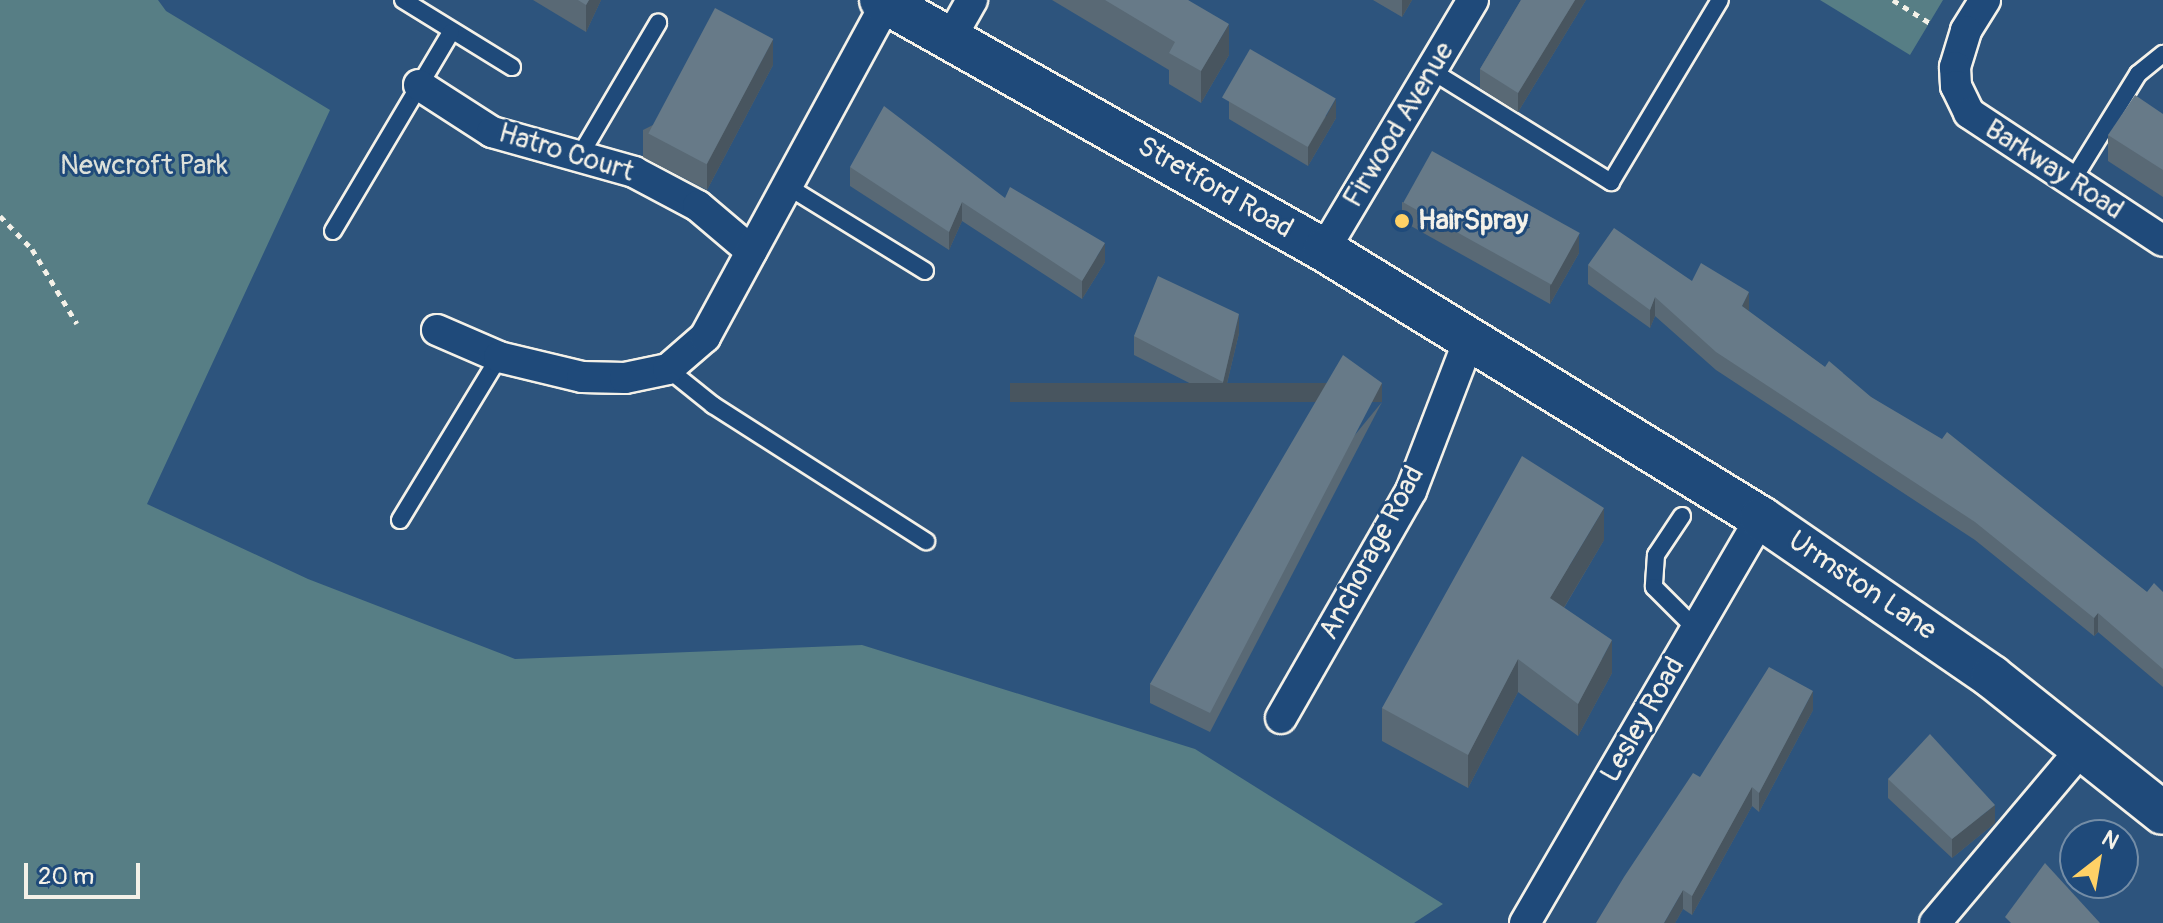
<!DOCTYPE html>
<style>
body{margin:0}
#map{position:relative;width:2163px;height:923px;overflow:hidden;background:#2d547d;font-family:Pangolin,sans-serif}
div>[style]{position:absolute}
.green>*{inset:0;background:#577e85}
.path>*{height:5px;margin-top:-2.5px;transform-origin:0;background:repeating-linear-gradient(90deg,#f4f1e8 0 6px,transparent 0 12px)}
.roads{filter:drop-shadow(2px 0 #f4f1e8) drop-shadow(-2px 0 #f4f1e8) drop-shadow(0 2px #f4f1e8) drop-shadow(0 -2px #f4f1e8)}
.lane>*{height:16px;margin:-8px;padding:0 8px;transform-origin:8px;border-radius:8px;background:#1f4a7a}
.street>*{height:30px;margin:-15px;padding:0 15px;transform-origin:15px;border-radius:15px;background:#1f4a7a}
.secondary>*{height:42px;margin:-21px;padding:0 21px;transform-origin:21px;border-radius:21px;background:#1f4a7a}
.wall>*{inset:0;background:#596975}
.shaded-wall>*{inset:0;background:#48555f;transform-origin:0 0}
.building>*{inset:0;background:#677a88;transform-origin:0 0}
.dots>*{width:22px;height:22px;translate:-50% -50%;box-sizing:border-box;border:4px solid #1f4a7a;border-radius:50%}
span{translate:-50% -50%;white-space:nowrap;text-align:center;line-height:1.15;-webkit-text-stroke:6px #1f4a7a;paint-order:stroke}
.street-label{font-size:28px;color:#f4f1e8}
.park-label{font-size:28px;color:#dce0d9}
.poi-label{font-size:28px;color:#f4f1e8;font-weight:700}
.left{translate:0 -50%;text-align:left}
.north{position:absolute;left:2059px;top:819px;width:80px;height:80px;box-sizing:border-box;background:#1f4a7a;border:2px solid #748da6;border-radius:50%;rotate:31deg;font-size:22px;font-weight:700;line-height:32px;text-align:center;color:#f4f1e8}
.north::after{content:'';display:block;margin:auto;width:28px;height:36px;background:#ffd166;clip-path:polygon(50% 0,100% 100%,50% 72%,0 100%)}
.scale{position:absolute;left:24px;top:863px;width:116px;height:36px;box-sizing:border-box;border:4px solid #f4f1e8;border-top:0;padding-left:10px;font-size:24px;line-height:28px;white-space:nowrap;color:#f4f1e8;-webkit-text-stroke:6px #1f4a7a;paint-order:stroke}
</style>
<div id="map">
<div class="green">
<div style="clip-path:polygon(0 0,158px 0,166px 11px,330px 110px,147px 504px,308px 579px,515px 659px,862px 645px,1195px 749px,1443px 904px,1414px 923px,0 923px)"></div>
<div style="clip-path:polygon(1820px 0,1943px 0,1910px 55px)"></div>
</div>
<div class="path">
<div style="left:1893px;top:0;width:47px;rotate:32deg"></div>
<div style="left:0;top:216px;width:46px;rotate:45.9deg"></div>
<div style="left:32px;top:249px;width:87px;rotate:59deg"></div>
</div>
<div class="roads">
<div class="lane">
<div style="left:403px;top:0;width:128px;rotate:31.6deg"></div>
<div style="left:1432px;top:71px;width:211px;rotate:31.8deg"></div>
<div style="left:1611px;top:182px;width:212px;rotate:-59.1deg"></div>
<div style="left:579px;top:157px;width:156px;rotate:-59.5deg"></div>
<div style="left:2072px;top:181px;width:126px;rotate:-58.3deg"></div>
<div style="left:2138px;top:74px;width:32px;rotate:-39deg"></div>
<div style="left:787px;top:186px;width:162px;rotate:31.6deg"></div>
<div style="left:333px;top:231px;width:231px;rotate:-59.3deg"></div>
<div style="left:668px;top:369px;width:58px;rotate:38.7deg"></div>
<div style="left:713px;top:405px;width:253px;rotate:32.6deg"></div>
<div style="left:1682px;top:516px;width:47px;rotate:123.7deg"></div>
<div style="left:1656px;top:555px;width:32px;rotate:94deg"></div>
<div style="left:1654px;top:587px;width:59px;rotate:45deg"></div>
<div style="left:400px;top:520px;width:191px;rotate:-58.7deg"></div>
</div>
<div class="street">
<div style="left:1985px;top:0;width:36px;rotate:122deg"></div>
<div style="left:1966px;top:31px;width:38px;rotate:107deg"></div>
<div style="left:1955px;top:67px;width:19px;rotate:87deg"></div>
<div style="left:1956px;top:86px;width:30px;rotate:64deg"></div>
<div style="left:1969px;top:113px;width:232px;rotate:33.4deg"></div>
<div style="left:951px;top:37px;width:43px;rotate:-60.4deg"></div>
<div style="left:419px;top:85px;width:87px;rotate:32.8deg"></div>
<div style="left:492px;top:132px;width:148px;rotate:15.7deg"></div>
<div style="left:634px;top:172px;width:72px;rotate:28deg"></div>
<div style="left:698px;top:206px;width:70px;rotate:40.3deg"></div>
<div style="left:1324px;top:250px;width:291px;rotate:-59.2deg"></div>
<div style="left:437px;top:330px;width:68px;rotate:23.5deg"></div>
<div style="left:499px;top:357px;width:85px;rotate:13.5deg"></div>
<div style="left:582px;top:377px;width:43px;rotate:1.3deg"></div>
<div style="left:625px;top:378px;width:44px;rotate:-11.8deg"></div>
<div style="left:668px;top:369px;width:49px;rotate:-40.9deg"></div>
<div style="left:705px;top:337px;width:380px;rotate:-61.5deg"></div>
<div style="left:1281px;top:718px;width:262px;rotate:-60.2deg"></div>
<div style="left:1411px;top:491px;width:165px;rotate:-69deg"></div>
<div style="left:1525px;top:923px;width:469px;rotate:-59.8deg"></div>
<div style="left:1935px;top:923px;width:231px;rotate:-49.9deg"></div>
</div>
<div class="secondary">
<div style="left:881px;top:0;width:509px;rotate:29.44deg"></div>
<div style="left:1324px;top:250px;width:513px;rotate:31.52deg"></div>
<div style="left:1761px;top:518px;width:280px;rotate:34.5deg"></div>
<div style="left:1992px;top:677px;width:218px;rotate:38.5deg"></div>
</div>
</div>
<div class="wall">
<div style="clip-path:polygon(533px 0,601px 0,586px 32px)"></div>
<div style="clip-path:polygon(1052px 0,1188px 0,1229px 55px,1201px 103px,1169px 84px,1169px 70px)"></div>
<div style="clip-path:polygon(1373px 0,1412px 0,1402px 17px)"></div>
<div style="clip-path:polygon(1521px 0,1586px 0,1518px 112px,1480px 88px,1480px 69px)"></div>
<div style="clip-path:polygon(773px 65px,707px 190px,643px 157px,643px 130px)"></div>
<div style="clip-path:polygon(1229px 101px,1336px 118px,1308px 166px,1229px 119px)"></div>
<div style="clip-path:polygon(2163px 114px,2163px 197px,2108px 161px,2108px 135px)"></div>
<div style="clip-path:polygon(850px 167px,1005px 198px,1105px 262px,1082px 299px,962px 221px,949px 250px,850px 186px)"></div>
<div style="clip-path:polygon(1402px 202px,1579px 253px,1550px 304px,1402px 221px)"></div>
<div style="clip-path:polygon(1588px 265px,1692px 281px,1749px 312px,1825px 367px,1871px 397px,2147px 592px,2163px 592px,2163px 687px,2098px 632px,2094px 636px,1975px 540px,1716px 370px,1655px 316px,1650px 328px,1588px 284px)"></div>
<div style="clip-path:polygon(1239px 333px,1223px 400px,1134px 355px,1134px 336px)"></div>
<div style="clip-path:polygon(1382px 402px,1210px 732px,1150px 703px,1150px 684px)"></div>
<div style="clip-path:polygon(1604px 540px,1564px 608px,1612px 673px,1578px 736px,1518px 692px,1468px 788px,1382px 741px,1382px 708px)"></div>
<div style="clip-path:polygon(1813px 710px,1759px 812px,1752px 806px,1692px 915px,1683px 909px,1675px 923px,1700px 777px)"></div>
<div style="clip-path:polygon(1888px 779px,1995px 823px,1952px 858px,1888px 798px)"></div>
</div>
<div class="shaded-wall">
<div style="clip-path:polygon(589px 0,601px 0,586px 32px,586px 5px)"></div>
<div style="clip-path:polygon(1402px 0,1412px 0,1402px 17px)"></div>
<div style="clip-path:polygon(1575px 0,1586px 0,1518px 112px,1518px 93px)"></div>
<div style="clip-path:polygon(1229px 24px,1229px 55px,1201px 103px,1201px 71px)"></div>
<div style="clip-path:polygon(773px 39px,773px 65px,707px 190px,707px 164px)"></div>
<div style="clip-path:polygon(1336px 99px,1336px 118px,1308px 166px,1308px 147px)"></div>
<div style="clip-path:polygon(962px 202px,962px 221px,949px 250px,949px 232px)"></div>
<div style="clip-path:polygon(1579px 234px,1579px 253px,1550px 304px,1550px 286px)"></div>
<div style="clip-path:polygon(1105px 243px,1105px 262px,1082px 299px,1082px 281px)"></div>
<div style="clip-path:polygon(1749px 292px,1749px 311px,1742px 306px)"></div>
<div style="clip-path:polygon(1655px 297px,1655px 316px,1650px 328px,1650px 310px)"></div>
<div style="clip-path:polygon(1239px 314px,1239px 333px,1223px 400px,1223px 382px)"></div>
<div style="left:1382px;top:383px;width:19px;height:372px;rotate:90deg"></div>
<div style="clip-path:polygon(1604px 508px,1604px 540px,1550px 631px,1550px 598px)"></div>
<div style="clip-path:polygon(2098px 613px,2098px 632px,2094px 636px,2094px 618px)"></div>
<div style="clip-path:polygon(1612px 640px,1612px 673px,1578px 736px,1578px 704px)"></div>
<div style="clip-path:polygon(1518px 659px,1518px 692px,1468px 788px,1468px 755px)"></div>
<div style="clip-path:polygon(1813px 691px,1813px 710px,1759px 812px,1759px 793px)"></div>
<div style="clip-path:polygon(1752px 787px,1752px 806px,1692px 915px,1692px 896px)"></div>
<div style="clip-path:polygon(1995px 805px,1995px 823px,1952px 858px,1952px 839px)"></div>
<div style="clip-path:polygon(1683px 890px,1683px 909px,1675px 923px,1664px 923px)"></div>
</div>
<div class="building">
<div style="clip-path:polygon(578px 0,589px 0,586px 5px)"></div>
<div style="clip-path:polygon(1105px 0,1188px 0,1229px 24px,1201px 71px,1169px 53px,1175px 42px)"></div>
<div style="clip-path:polygon(1521px 0,1575px 0,1518px 93px,1480px 69px)"></div>
<div style="left:715px;top:8px;width:66px;height:142px;rotate:28deg"></div>
<div style="left:1250px;top:49px;width:99px;height:56px;rotate:30deg"></div>
<div style="clip-path:polygon(2135px 95px,2163px 114px,2163px 170px,2108px 135px)"></div>
<div style="clip-path:polygon(884px 106px,1005px 198px,1010px 187px,1105px 243px,1082px 281px,962px 202px,949px 232px,850px 167px)"></div>
<div style="left:1432px;top:151px;width:169px;height:59px;rotate:29deg"></div>
<div style="clip-path:polygon(1614px 228px,1692px 281px,1701px 263px,1749px 292px,1742px 306px,1825px 367px,1829px 361px,1871px 397px,1942px 439px,1947px 432px,2147px 592px,2154px 583px,2163px 592px,2163px 669px,2098px 613px,2094px 618px,1975px 522px,1716px 352px,1655px 297px,1650px 310px,1588px 265px)"></div>
<div style="clip-path:polygon(1158px 276px,1239px 314px,1223px 382px,1134px 336px)"></div>
<div style="clip-path:polygon(1343px 355px,1382px 383px,1210px 713px,1150px 684px)"></div>
<div style="clip-path:polygon(1522px 456px,1604px 508px,1550px 598px,1612px 640px,1578px 704px,1518px 659px,1468px 755px,1382px 708px)"></div>
<div style="clip-path:polygon(1769px 667px,1813px 691px,1759px 793px,1752px 787px,1692px 896px,1683px 890px,1664px 923px,1596px 923px,1624px 877px,1693px 773px,1700px 777px)"></div>
<div style="clip-path:polygon(1930px 734px,1995px 805px,1952px 839px,1888px 779px)"></div>
<div style="clip-path:polygon(2045px 863px,2100px 923px,2011px 923px,2005px 917px)"></div>
</div>
<div class="dots">
<div style="left:1402px;top:221px;background:#ffd166"></div>
</div>
<div class="street-label">
<span style="left:1399px;top:125px;rotate:-59deg">Firwood Avenue</span>
<span style="left:566px;top:153px;rotate:17deg">Hatro Court</span>
<span style="left:2054px;top:170px;rotate:33deg">Barkway Road</span>
<span style="left:1215px;top:188px;rotate:30deg">Stretford Road</span>
<span style="left:1372px;top:553px;rotate:-62deg">Anchorage Road</span>
<span style="left:1862px;top:586px;rotate:34deg">Urmston Lane</span>
<span style="left:1643px;top:720px;rotate:-60deg">Lesley Road</span>
</div>
<div class="park-label">
<span style="left:144px;top:166px">Newcroft Park</span>
</div>
<div class="poi-label">
<span class="left" style="left:1418px;top:221px">HairSpray</span>
</div>
<div class="north">N</div>
<div class="scale">20 m</div>
</div>
